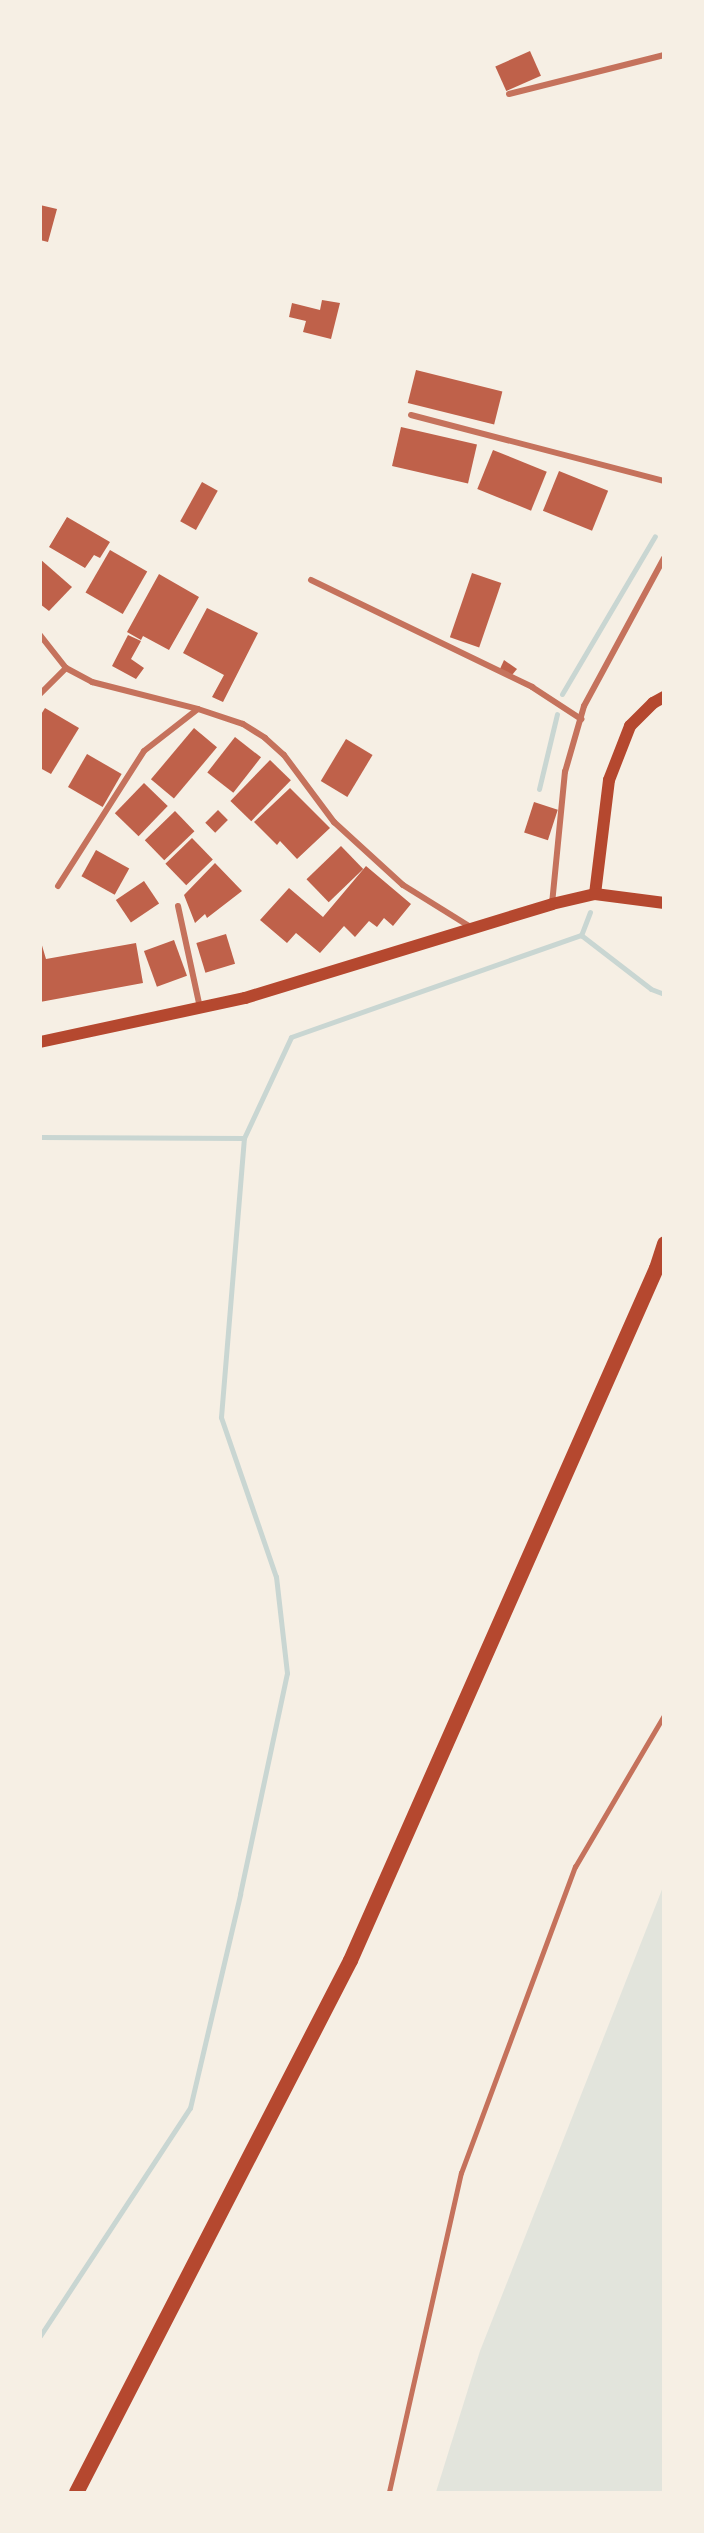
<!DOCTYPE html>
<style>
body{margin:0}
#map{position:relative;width:704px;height:2533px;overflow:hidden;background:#f6efe4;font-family:"Nunito Sans",sans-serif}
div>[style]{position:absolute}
.green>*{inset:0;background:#e2e4dc}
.stream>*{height:5px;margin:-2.5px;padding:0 2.5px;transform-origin:2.5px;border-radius:2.5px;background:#c9d6d2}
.building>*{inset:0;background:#bf614a;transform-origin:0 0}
.service>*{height:4.5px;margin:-2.25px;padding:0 2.25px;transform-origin:2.25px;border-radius:2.25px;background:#c5725c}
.minor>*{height:6px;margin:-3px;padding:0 3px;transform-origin:3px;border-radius:3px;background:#c5725c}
.secondary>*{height:12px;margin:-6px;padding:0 6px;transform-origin:6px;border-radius:6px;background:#b5482f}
.primary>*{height:15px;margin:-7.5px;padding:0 7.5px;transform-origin:7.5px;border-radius:7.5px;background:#b5482f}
span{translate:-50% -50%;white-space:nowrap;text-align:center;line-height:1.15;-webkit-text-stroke:4.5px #f6efe4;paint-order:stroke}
.frame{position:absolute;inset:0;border:42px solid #f6efe4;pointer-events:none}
</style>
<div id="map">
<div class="green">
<div style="clip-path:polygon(663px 1887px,663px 2492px,436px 2492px,480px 2351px)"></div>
</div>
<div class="stream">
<div style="left:562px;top:694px;width:183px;rotate:-59.5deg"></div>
<div style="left:539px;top:789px;width:77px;rotate:-76.5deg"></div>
<div style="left:590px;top:912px;width:25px;rotate:111deg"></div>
<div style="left:581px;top:935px;width:88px;rotate:37.6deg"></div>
<div style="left:651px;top:989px;width:14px;rotate:21deg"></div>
<div style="left:40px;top:1137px;width:204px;rotate:0.3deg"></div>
<div style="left:40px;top:2336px;width:273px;rotate:-56.7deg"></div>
<div style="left:190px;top:2108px;width:220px;rotate:-76.8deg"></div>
<div style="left:240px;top:1894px;width:226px;rotate:-78deg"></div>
<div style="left:287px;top:1673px;width:97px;rotate:-96.5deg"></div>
<div style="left:276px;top:1577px;width:169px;rotate:-109deg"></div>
<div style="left:221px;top:1417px;width:280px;rotate:-85.3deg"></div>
<div style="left:244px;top:1138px;width:111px;rotate:-65deg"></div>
<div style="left:291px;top:1037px;width:307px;rotate:-19.4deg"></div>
</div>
<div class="building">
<div style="left:530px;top:51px;width:27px;height:38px;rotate:66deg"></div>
<div style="clip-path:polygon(40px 205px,57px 209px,48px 242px,40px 240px)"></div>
<div style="clip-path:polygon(322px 300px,340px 303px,331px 339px,303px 332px,306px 321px,289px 317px,292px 303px,320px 310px)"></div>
<div style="left:416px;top:370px;width:89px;height:34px;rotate:14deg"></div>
<div style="left:401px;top:427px;width:78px;height:40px;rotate:13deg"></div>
<div style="left:493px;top:450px;width:58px;height:42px;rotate:22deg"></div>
<div style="left:559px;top:471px;width:53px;height:43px;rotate:22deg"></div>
<div style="left:202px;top:482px;width:18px;height:45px;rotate:29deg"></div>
<div style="clip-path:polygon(67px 517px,110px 542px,100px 558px,94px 555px,85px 568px,49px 547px)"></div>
<div style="left:110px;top:550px;width:43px;height:49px;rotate:30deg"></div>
<div style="clip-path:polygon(40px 559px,72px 587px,49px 611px,40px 604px)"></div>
<div style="left:472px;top:573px;width:31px;height:68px;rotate:19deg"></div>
<div style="clip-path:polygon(159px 574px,199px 597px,169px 650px,143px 636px,141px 640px,127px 632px)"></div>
<div style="clip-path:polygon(207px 608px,258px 633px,223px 702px,212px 697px,224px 675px,183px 653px)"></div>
<div style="clip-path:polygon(128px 635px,141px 641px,131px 659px,144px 668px,136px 679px,112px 666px)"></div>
<div style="clip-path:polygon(504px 660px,517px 669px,512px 675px,500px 669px)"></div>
<div style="clip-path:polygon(45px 708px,79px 728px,51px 774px,40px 768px,40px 716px)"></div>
<div style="left:194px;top:728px;width:30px;height:67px;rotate:40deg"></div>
<div style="left:235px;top:737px;width:33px;height:45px;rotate:38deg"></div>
<div style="left:346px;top:739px;width:31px;height:49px;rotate:31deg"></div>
<div style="left:87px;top:754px;width:40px;height:38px;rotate:30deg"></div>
<div style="left:270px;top:760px;width:29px;height:57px;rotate:44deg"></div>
<div style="left:144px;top:783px;width:33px;height:42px;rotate:44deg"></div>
<div style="clip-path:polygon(290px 788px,330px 828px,297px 859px,280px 841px,277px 845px,254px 822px)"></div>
<div style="left:534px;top:802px;width:25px;height:32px;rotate:18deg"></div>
<div style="left:218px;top:810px;width:14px;height:18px;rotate:45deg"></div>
<div style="left:175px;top:811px;width:28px;height:42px;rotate:46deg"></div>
<div style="left:192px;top:838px;width:30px;height:37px;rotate:46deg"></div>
<div style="left:341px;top:846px;width:32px;height:48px;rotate:46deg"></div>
<div style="left:96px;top:850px;width:38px;height:30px;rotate:29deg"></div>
<div style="clip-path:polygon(215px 863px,242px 891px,207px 918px,205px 914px,195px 923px,184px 895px)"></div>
<div style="clip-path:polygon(366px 866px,411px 904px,393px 926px,384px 918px,377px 927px,369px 921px,355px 937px,344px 926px,320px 953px,296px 933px,287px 943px,260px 920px,289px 888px,323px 917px)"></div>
<div style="left:144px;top:881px;width:27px;height:34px;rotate:56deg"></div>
<div style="left:226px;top:934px;width:31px;height:31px;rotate:73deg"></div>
<div style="left:174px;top:940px;width:38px;height:32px;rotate:70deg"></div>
<div style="clip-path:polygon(41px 942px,46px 959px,136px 943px,143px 983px,40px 1002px)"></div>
</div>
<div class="service">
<div style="left:389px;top:2492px;width:327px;rotate:-77.3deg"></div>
<div style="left:461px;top:2173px;width:327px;rotate:-69.6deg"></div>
<div style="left:575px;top:1867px;width:176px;rotate:-59.6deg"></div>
</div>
<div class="minor">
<div style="left:509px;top:94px;width:160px;rotate:-14.1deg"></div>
<div style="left:411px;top:415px;width:261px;rotate:14.6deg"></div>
<div style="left:311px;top:580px;width:246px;rotate:25.8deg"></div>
<div style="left:532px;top:687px;width:59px;rotate:33.1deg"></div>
<div style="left:40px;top:635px;width:42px;rotate:51.8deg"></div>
<div style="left:66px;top:668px;width:30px;rotate:28deg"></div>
<div style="left:92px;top:682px;width:109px;rotate:14.3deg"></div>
<div style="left:198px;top:709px;width:47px;rotate:18.4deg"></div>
<div style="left:243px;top:724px;width:26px;rotate:32deg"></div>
<div style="left:265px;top:738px;width:25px;rotate:42deg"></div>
<div style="left:284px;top:755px;width:84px;rotate:53.3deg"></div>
<div style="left:334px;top:822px;width:93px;rotate:42.4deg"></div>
<div style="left:403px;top:885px;width:81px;rotate:31.9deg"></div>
<div style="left:40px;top:694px;width:37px;rotate:-45deg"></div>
<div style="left:58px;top:886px;width:160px;rotate:-57.5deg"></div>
<div style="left:144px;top:751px;width:68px;rotate:-37.9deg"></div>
<div style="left:552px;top:904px;width:133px;rotate:-84.4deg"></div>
<div style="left:565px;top:772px;width:69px;rotate:-73.9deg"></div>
<div style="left:584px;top:706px;width:168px;rotate:-61.6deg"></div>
<div style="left:178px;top:906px;width:104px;rotate:77.8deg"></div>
</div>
<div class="secondary">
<div style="left:595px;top:894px;width:115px;rotate:-83deg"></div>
<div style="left:609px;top:780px;width:58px;rotate:-68.7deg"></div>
<div style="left:630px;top:726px;width:33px;rotate:-45deg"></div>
<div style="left:653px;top:703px;width:13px;rotate:-29deg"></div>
<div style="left:40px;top:1042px;width:210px;rotate:-12.1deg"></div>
<div style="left:245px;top:998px;width:321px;rotate:-17deg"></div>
<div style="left:552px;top:904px;width:44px;rotate:-13.1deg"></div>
<div style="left:595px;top:894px;width:70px;rotate:7.4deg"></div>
</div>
<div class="primary">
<div style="left:76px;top:2492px;width:598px;rotate:-62.75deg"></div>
<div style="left:350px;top:1960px;width:757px;rotate:-66.15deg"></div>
<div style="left:656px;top:1268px;width:26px;rotate:-72deg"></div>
</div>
<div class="frame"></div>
</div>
